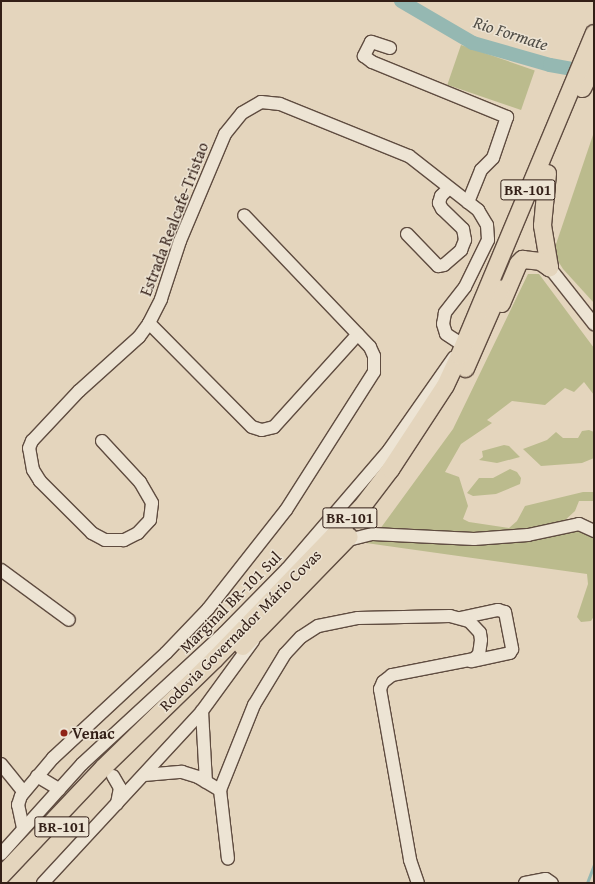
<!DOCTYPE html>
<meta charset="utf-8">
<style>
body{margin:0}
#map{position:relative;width:595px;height:884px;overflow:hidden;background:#e4d5bd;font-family:"Gentium Book Plus",serif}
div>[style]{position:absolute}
.green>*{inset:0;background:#bbbb8d;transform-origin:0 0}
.stream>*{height:2.5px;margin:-1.25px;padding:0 1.25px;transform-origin:1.25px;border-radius:1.25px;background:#95b8b2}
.river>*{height:14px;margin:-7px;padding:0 7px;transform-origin:7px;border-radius:7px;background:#95b8b2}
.roads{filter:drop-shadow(1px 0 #5f4c40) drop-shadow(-1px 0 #5f4c40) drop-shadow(0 1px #5f4c40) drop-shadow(0 -1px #5f4c40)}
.minor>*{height:12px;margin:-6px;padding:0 6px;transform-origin:6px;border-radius:6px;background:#ede4d4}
.highway>*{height:17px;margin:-8.5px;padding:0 8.5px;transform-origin:8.5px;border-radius:8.5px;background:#e4d5bd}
.dots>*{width:11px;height:11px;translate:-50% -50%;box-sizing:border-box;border:2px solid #ede4d4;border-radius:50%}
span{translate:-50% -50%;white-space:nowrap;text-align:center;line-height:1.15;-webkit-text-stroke:3px #ede4d4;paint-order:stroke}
.shield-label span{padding:1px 3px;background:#ede4d4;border:1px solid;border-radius:3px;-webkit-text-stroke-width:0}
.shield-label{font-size:15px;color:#331f17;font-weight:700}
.street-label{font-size:16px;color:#331f17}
.poi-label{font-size:16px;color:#331f17;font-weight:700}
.left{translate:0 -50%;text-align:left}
.water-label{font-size:17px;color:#504d46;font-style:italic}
.frame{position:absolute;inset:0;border:2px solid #331f17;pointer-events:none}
</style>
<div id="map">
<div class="green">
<div style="left:461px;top:45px;width:78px;height:42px;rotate:19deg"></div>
<div style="clip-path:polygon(594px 132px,594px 303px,563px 269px,553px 253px)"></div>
<div style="clip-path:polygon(528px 274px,539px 274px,594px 348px,594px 395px,584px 382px,574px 392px,565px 388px,545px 405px,512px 401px,487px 420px,492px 423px,461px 444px,445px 472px,459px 477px,468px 506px,463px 519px,469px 522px,509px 528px,517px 521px,525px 506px,583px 492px,594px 492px,594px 501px,579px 501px,575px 511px,563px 522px,506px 533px,425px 532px,409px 528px,380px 529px,453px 429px)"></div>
<div style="clip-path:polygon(589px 430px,594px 432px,594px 458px,582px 463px,541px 466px,523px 449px,547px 440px,556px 432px,563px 438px,578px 438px,582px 431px)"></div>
<div style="clip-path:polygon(504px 445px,509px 446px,520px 457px,497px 463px,479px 460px,483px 457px,482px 451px)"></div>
<div style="clip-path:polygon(510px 469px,517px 472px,521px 478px,520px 484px,496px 494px,473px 496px,467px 493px,479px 478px,493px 478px)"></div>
<div style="clip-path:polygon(578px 529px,594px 536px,594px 616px,591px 621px,581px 622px,577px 617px,588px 584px,587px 574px,366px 543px,371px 539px)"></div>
</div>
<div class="stream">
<div style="left:587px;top:883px;width:19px;rotate:-69deg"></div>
</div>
<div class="river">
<div style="left:401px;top:1px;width:83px;rotate:30.3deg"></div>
<div style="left:473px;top:43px;width:80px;rotate:15.9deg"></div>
<div style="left:550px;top:65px;width:39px;rotate:10deg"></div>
</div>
<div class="roads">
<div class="minor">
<div style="left:390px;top:48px;width:20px;rotate:-162deg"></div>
<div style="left:371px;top:42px;width:16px;rotate:117deg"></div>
<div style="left:364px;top:56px;width:10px;rotate:37deg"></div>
<div style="left:372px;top:62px;width:146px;rotate:22.2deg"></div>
<div style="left:507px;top:117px;width:43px;rotate:108.9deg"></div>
<div style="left:493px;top:158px;width:17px;rotate:135deg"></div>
<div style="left:481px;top:170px;width:35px;rotate:112deg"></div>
<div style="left:407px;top:234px;width:45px;rotate:45.9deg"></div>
<div style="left:438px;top:266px;width:6px;rotate:-9deg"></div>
<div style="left:444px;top:265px;width:23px;rotate:-41deg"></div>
<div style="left:461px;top:250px;width:11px;rotate:-68deg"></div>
<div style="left:465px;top:240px;width:11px;rotate:-100deg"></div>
<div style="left:463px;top:229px;width:29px;rotate:-136deg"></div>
<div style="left:442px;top:209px;width:7px;rotate:-117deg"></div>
<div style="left:439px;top:203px;width:7px;rotate:-74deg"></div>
<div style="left:441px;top:196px;width:11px;rotate:-45deg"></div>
<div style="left:549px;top:267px;width:73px;rotate:51.7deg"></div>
<div style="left:149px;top:323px;width:146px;rotate:45.3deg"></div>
<div style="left:252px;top:427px;width:10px;rotate:17deg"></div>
<div style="left:262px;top:430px;width:12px;rotate:-14deg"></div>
<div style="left:274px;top:427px;width:125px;rotate:-47.9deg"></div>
<div style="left:102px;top:441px;width:56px;rotate:47.2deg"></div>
<div style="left:140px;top:482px;width:24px;rotate:60deg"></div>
<div style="left:152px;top:503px;width:17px;rotate:97deg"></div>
<div style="left:150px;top:520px;width:18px;rotate:133deg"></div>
<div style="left:138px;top:533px;width:16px;rotate:153deg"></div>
<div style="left:124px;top:540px;width:19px;rotate:180deg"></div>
<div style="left:105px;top:540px;width:15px;rotate:-152deg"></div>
<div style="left:92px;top:533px;width:74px;rotate:-135deg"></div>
<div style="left:40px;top:481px;width:13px;rotate:-122deg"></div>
<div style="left:33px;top:470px;width:22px;rotate:-100deg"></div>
<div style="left:29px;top:448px;width:8px;rotate:-67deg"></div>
<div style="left:32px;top:441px;width:69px;rotate:-46.8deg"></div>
<div style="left:79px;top:391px;width:81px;rotate:-42deg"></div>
<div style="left:139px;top:337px;width:17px;rotate:-54deg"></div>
<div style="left:149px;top:323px;width:27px;rotate:-63deg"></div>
<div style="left:161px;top:299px;width:61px;rotate:-71.9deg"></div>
<div style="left:180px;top:241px;width:116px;rotate:-67.2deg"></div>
<div style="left:225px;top:134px;width:27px;rotate:-51deg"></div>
<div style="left:242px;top:113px;width:22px;rotate:-30deg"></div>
<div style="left:261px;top:102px;width:19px;rotate:6deg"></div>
<div style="left:280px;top:104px;width:139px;rotate:22deg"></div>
<div style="left:409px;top:156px;width:88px;rotate:38deg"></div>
<div style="left:478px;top:210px;width:17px;rotate:59deg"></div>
<div style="left:487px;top:225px;width:15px;rotate:86deg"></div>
<div style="left:488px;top:240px;width:52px;rotate:116.1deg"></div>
<div style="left:465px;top:287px;width:33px;rotate:128deg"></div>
<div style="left:445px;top:313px;width:11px;rotate:100deg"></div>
<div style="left:443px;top:324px;width:10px;rotate:73deg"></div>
<div style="left:446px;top:334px;width:20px;rotate:33deg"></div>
<div style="left:344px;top:541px;width:30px;rotate:-14deg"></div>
<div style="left:373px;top:534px;width:101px;rotate:2.8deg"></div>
<div style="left:474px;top:539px;width:54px;rotate:-4.2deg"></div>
<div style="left:528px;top:535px;width:52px;rotate:-12.2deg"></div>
<div style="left:579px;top:524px;width:17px;rotate:25deg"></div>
<div style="left:1px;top:570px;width:84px;rotate:36.3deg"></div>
<div style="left:460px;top:618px;width:39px;rotate:-12deg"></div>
<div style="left:498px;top:610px;width:7px;rotate:16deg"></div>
<div style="left:505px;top:612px;width:38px;rotate:79deg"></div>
<div style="left:512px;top:649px;width:4px;rotate:117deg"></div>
<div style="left:510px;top:653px;width:40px;rotate:168deg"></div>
<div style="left:202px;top:711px;width:71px;rotate:86.8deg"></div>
<div style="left:1px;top:764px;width:36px;rotate:51deg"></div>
<div style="left:144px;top:775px;width:38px;rotate:-5deg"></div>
<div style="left:182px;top:772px;width:17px;rotate:17deg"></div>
<div style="left:198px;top:777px;width:26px;rotate:31deg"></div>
<div style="left:220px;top:790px;width:69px;rotate:83.4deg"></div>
<div style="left:37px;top:776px;width:26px;rotate:31deg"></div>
<div style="left:113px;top:776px;width:14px;rotate:60deg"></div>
<div style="left:120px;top:788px;width:16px;rotate:101deg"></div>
<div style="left:220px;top:790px;width:92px;rotate:-68.2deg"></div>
<div style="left:254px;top:705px;width:60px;rotate:-58.7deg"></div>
<div style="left:285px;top:654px;width:23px;rotate:-47deg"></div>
<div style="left:301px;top:637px;width:20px;rotate:-33deg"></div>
<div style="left:318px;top:626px;width:41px;rotate:-11.3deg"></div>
<div style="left:358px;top:618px;width:92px;rotate:-1.2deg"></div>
<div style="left:450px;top:616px;width:20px;rotate:15deg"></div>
<div style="left:469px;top:621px;width:16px;rotate:47deg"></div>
<div style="left:480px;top:633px;width:7px;rotate:82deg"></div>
<div style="left:481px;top:640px;width:14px;rotate:98deg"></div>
<div style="left:479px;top:654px;width:7px;rotate:135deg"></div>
<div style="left:474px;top:659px;width:84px;rotate:169deg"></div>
<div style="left:392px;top:675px;width:11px;rotate:142deg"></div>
<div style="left:383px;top:682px;width:8px;rotate:113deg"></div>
<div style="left:380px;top:689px;width:174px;rotate:80deg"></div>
<div style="left:410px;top:860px;width:24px;rotate:71deg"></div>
<div style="left:23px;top:828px;width:24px;rotate:-102deg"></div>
<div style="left:18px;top:805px;width:9px;rotate:-72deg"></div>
<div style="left:21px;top:796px;width:50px;rotate:-49.9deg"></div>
<div style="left:53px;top:758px;width:154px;rotate:-42.9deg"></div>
<div style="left:166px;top:653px;width:61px;rotate:-46.3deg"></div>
<div style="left:208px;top:609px;width:126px;rotate:-51.8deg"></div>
<div style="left:286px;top:510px;width:164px;rotate:-57.5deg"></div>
<div style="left:374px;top:372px;width:16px;rotate:-90deg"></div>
<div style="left:374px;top:356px;width:10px;rotate:-114deg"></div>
<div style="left:370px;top:347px;width:182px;rotate:-133.7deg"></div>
<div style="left:1px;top:854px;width:121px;rotate:-48deg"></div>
<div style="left:82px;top:764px;width:193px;rotate:-42.7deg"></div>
<div style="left:224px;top:633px;width:90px;rotate:-45.5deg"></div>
<div style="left:287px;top:569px;width:157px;rotate:-49.4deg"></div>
<div style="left:389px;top:450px;width:113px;rotate:-55deg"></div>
<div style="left:43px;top:883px;width:234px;rotate:-47.2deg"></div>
<div style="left:202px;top:711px;width:87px;rotate:-53.9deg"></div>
<div style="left:525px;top:883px;width:21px;rotate:-11deg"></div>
<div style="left:546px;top:879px;width:7px;rotate:34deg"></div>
</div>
<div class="highway">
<div style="left:582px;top:88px;width:28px;rotate:-64deg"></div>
<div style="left:547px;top:173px;width:52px;rotate:95.5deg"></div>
<div style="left:542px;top:225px;width:43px;rotate:80.5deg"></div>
<div style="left:501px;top:303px;width:43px;rotate:-67deg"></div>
<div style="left:518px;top:263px;width:6px;rotate:-45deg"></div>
<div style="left:522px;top:259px;width:18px;rotate:6deg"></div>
<div style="left:540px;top:261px;width:11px;rotate:34deg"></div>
<div style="left:465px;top:368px;width:87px;rotate:-66.4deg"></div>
<div style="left:242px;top:646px;width:153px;rotate:-45.8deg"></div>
<div style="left:1px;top:875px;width:149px;rotate:-46.6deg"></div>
<div style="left:103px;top:767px;width:155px;rotate:-44.2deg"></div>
<div style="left:214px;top:659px;width:211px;rotate:-46deg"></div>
<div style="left:361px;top:507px;width:48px;rotate:-52.7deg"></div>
<div style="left:390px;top:469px;width:100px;rotate:-56.8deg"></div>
<div style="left:445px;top:385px;width:33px;rotate:-65deg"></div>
<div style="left:459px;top:355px;width:349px;rotate:-67.3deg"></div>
</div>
</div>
<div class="dots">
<div style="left:64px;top:733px;background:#8f2418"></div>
</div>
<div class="shield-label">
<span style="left:528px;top:190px">BR-101</span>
<span style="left:350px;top:518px">BR-101</span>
<span style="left:62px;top:827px">BR-101</span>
</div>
<div class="street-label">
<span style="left:174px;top:219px;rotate:-69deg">Estrada Realcafe-Tristao</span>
<span style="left:230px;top:602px;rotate:-45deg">Marginal BR-101 Sul</span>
<span style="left:240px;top:630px;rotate:-45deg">Rodovia Governador Mário Covas</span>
</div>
<div class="poi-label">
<span class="left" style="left:72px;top:733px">Venac</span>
</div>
<div class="water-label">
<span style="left:511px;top:33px;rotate:18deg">Rio Formate</span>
</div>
<div class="frame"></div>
</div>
